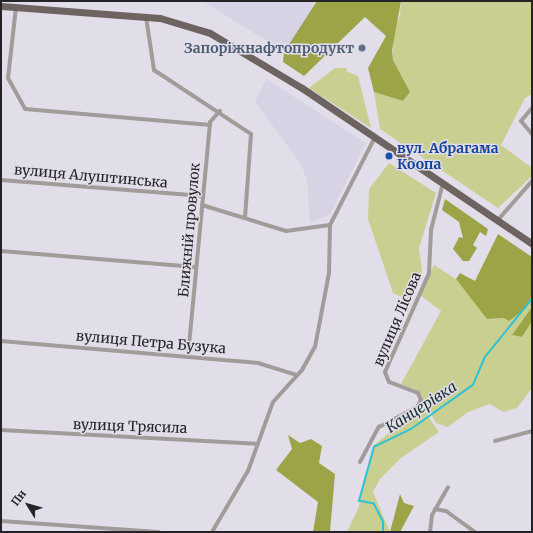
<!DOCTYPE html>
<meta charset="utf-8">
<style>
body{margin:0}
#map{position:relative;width:533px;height:533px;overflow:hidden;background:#e1dee9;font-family:Merriweather,serif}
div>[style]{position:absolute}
.built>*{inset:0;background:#d7d2e4}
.green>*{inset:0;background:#c8cf90}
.forest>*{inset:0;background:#9ca447}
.stream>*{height:1.5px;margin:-0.75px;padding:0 0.75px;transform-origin:0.75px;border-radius:0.75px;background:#30c2d3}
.minor>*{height:4px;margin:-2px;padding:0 2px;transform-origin:2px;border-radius:2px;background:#a19c9a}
.primary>*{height:7px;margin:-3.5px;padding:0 3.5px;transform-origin:3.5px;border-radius:3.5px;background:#6d6361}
.dots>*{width:11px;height:11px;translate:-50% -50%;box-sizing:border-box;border:2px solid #e1dee9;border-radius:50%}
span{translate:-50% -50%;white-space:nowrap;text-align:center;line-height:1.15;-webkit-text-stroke:3px #e1dee9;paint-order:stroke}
.service-label{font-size:14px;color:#4e5e75;font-weight:700}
.right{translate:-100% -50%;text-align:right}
.transit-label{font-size:14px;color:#164399;font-weight:700}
.left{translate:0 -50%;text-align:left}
.street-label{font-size:14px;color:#252327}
.water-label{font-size:15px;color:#1a3134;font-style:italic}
.frame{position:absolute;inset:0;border:2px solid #252327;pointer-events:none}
.north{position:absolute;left:8px;top:485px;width:40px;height:40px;-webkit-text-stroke:3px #e1dee9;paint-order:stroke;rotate:307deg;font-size:11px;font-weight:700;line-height:16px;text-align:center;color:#252327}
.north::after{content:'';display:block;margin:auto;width:14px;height:18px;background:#252327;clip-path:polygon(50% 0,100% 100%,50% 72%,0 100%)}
</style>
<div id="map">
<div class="built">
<div style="clip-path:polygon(203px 1px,317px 1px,284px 52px)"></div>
<div style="clip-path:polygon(266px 79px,366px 143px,330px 214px,310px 223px,307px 181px,301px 164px,255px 102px)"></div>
</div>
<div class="green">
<div style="clip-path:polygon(401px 1px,532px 1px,532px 94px,525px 98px,501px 145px,532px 168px,532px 176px,498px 208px,380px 129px,374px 92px,403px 101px,410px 92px,393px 60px,392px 34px,400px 15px)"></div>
<div style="clip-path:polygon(335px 68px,346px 68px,348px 72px,358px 76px,371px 128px,309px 88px)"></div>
<div style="clip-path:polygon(389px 163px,436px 193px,419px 248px,422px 271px,410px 301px,393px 293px,368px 219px,369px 189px)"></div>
<div style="clip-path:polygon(434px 265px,462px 283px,487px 319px,504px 318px,526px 308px,532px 295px,531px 309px,512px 335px,522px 337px,532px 321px,532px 388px,517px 408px,503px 412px,490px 404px,468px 412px,448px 427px,436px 423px,418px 391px,401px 384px,441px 311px,420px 295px)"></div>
<div style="clip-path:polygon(422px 407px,439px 432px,401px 458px,380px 479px,373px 492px,390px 532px,347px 532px,358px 509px,374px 445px)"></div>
</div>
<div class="forest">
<div style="clip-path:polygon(317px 1px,401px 1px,392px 50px,393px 60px,410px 92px,403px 101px,374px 92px,368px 68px,386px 36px,365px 17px,304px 76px,283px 62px,284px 52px)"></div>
<div style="clip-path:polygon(445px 199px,488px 229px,486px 236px,480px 232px,473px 245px,477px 248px,469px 261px,463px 261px,453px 249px,459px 237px,463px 238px,459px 222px,442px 210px)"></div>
<div style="clip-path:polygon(498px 234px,532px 257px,532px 295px,526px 308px,509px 321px,504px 318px,487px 319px,456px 279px,460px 273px,475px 281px)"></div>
<div style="clip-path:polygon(532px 307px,532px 321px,522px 337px,512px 335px)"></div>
<div style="clip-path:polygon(288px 435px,300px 443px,311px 439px,322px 446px,319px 463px,335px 474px,330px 532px,313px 532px,318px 502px,276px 470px,292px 449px)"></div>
<div style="clip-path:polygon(400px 494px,404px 503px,414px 506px,400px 532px,390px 532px)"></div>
</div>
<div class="stream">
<div style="left:383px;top:532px;width:10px;rotate:-90deg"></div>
<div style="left:383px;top:522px;width:20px;rotate:-117deg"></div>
<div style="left:374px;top:504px;width:15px;rotate:-169deg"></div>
<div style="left:359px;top:501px;width:56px;rotate:-74.5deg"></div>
<div style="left:374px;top:447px;width:41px;rotate:-25.9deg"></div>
<div style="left:411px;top:429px;width:76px;rotate:-35.4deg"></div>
<div style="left:473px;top:385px;width:30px;rotate:-67deg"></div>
<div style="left:485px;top:357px;width:75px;rotate:-51deg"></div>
</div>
<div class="minor">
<div style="left:16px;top:7px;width:71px;rotate:96.4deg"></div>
<div style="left:8px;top:78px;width:35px;rotate:61deg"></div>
<div style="left:25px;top:109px;width:186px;rotate:4.9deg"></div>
<div style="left:146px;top:17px;width:54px;rotate:81.4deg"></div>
<div style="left:154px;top:70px;width:116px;rotate:33.4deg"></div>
<div style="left:251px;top:134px;width:84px;rotate:94.1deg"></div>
<div style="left:532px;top:108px;width:17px;rotate:130deg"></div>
<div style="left:521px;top:121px;width:17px;rotate:50deg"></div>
<div style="left:1px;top:180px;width:203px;rotate:4.5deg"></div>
<div style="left:202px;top:205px;width:88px;rotate:17.2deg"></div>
<div style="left:286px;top:231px;width:44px;rotate:-7.8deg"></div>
<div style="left:497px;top:221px;width:53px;rotate:-48.8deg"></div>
<div style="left:1px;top:251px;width:195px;rotate:4.7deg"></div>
<div style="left:1px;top:341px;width:258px;rotate:4.9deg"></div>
<div style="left:258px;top:363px;width:41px;rotate:17.1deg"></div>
<div style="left:188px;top:356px;width:235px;rotate:-84.6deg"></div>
<div style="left:210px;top:122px;width:15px;rotate:-48deg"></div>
<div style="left:1px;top:430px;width:257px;rotate:3.1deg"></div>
<div style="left:495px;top:441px;width:38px;rotate:-15deg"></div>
<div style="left:360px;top:462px;width:40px;rotate:-62deg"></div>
<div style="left:379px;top:427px;width:43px;rotate:-27.8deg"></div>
<div style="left:417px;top:407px;width:8px;rotate:-60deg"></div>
<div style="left:421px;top:400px;width:8px;rotate:-113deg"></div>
<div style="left:418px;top:393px;width:31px;rotate:-159deg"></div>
<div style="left:389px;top:382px;width:11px;rotate:-112deg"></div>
<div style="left:385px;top:372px;width:108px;rotate:-66deg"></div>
<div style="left:429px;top:273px;width:43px;rotate:-87.3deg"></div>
<div style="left:431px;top:230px;width:49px;rotate:-75.7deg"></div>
<div style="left:435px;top:509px;width:11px;rotate:10deg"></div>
<div style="left:446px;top:511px;width:36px;rotate:36deg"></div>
<div style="left:1px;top:521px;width:158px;rotate:4deg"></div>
<div style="left:212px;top:532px;width:71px;rotate:-59.5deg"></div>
<div style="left:248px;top:471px;width:73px;rotate:-70.1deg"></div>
<div style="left:273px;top:402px;width:43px;rotate:-47.8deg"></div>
<div style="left:302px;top:370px;width:26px;rotate:-61deg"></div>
<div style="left:315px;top:347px;width:75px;rotate:-79.3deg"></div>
<div style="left:329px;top:273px;width:48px;rotate:-88.8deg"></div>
<div style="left:330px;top:225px;width:99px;rotate:-62.9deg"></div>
<div style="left:430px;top:532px;width:17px;rotate:-83deg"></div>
<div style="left:432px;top:515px;width:32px;rotate:-60deg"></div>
</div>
<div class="primary">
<div style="left:1px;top:6px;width:159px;rotate:4.3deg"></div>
<div style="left:160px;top:18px;width:52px;rotate:16.7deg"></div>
<div style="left:210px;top:33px;width:107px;rotate:30.9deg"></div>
<div style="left:302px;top:88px;width:278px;rotate:34.1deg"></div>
</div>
<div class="dots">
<div style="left:362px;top:48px;background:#5c6f8a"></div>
<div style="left:389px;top:156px;background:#1a4fb4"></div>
</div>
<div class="service-label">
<span class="right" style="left:354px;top:48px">Запоріжнафтопродукт</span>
</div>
<div class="transit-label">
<span class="left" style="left:397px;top:156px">вул. Абрагама<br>Коопа</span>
</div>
<div class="street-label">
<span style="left:91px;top:176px;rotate:5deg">вулиця Алуштинська</span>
<span style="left:189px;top:230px;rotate:-85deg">Ближній провулок</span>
<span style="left:397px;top:319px;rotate:-67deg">вулиця Лісова</span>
<span style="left:151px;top:342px;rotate:5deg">вулиця Петра Бузука</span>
<span style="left:130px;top:426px;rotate:2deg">вулиця Трясила</span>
</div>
<div class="water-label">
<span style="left:421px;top:407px;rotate:-33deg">Канцерівка</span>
</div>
<div class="frame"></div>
<div class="north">Пн</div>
</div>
